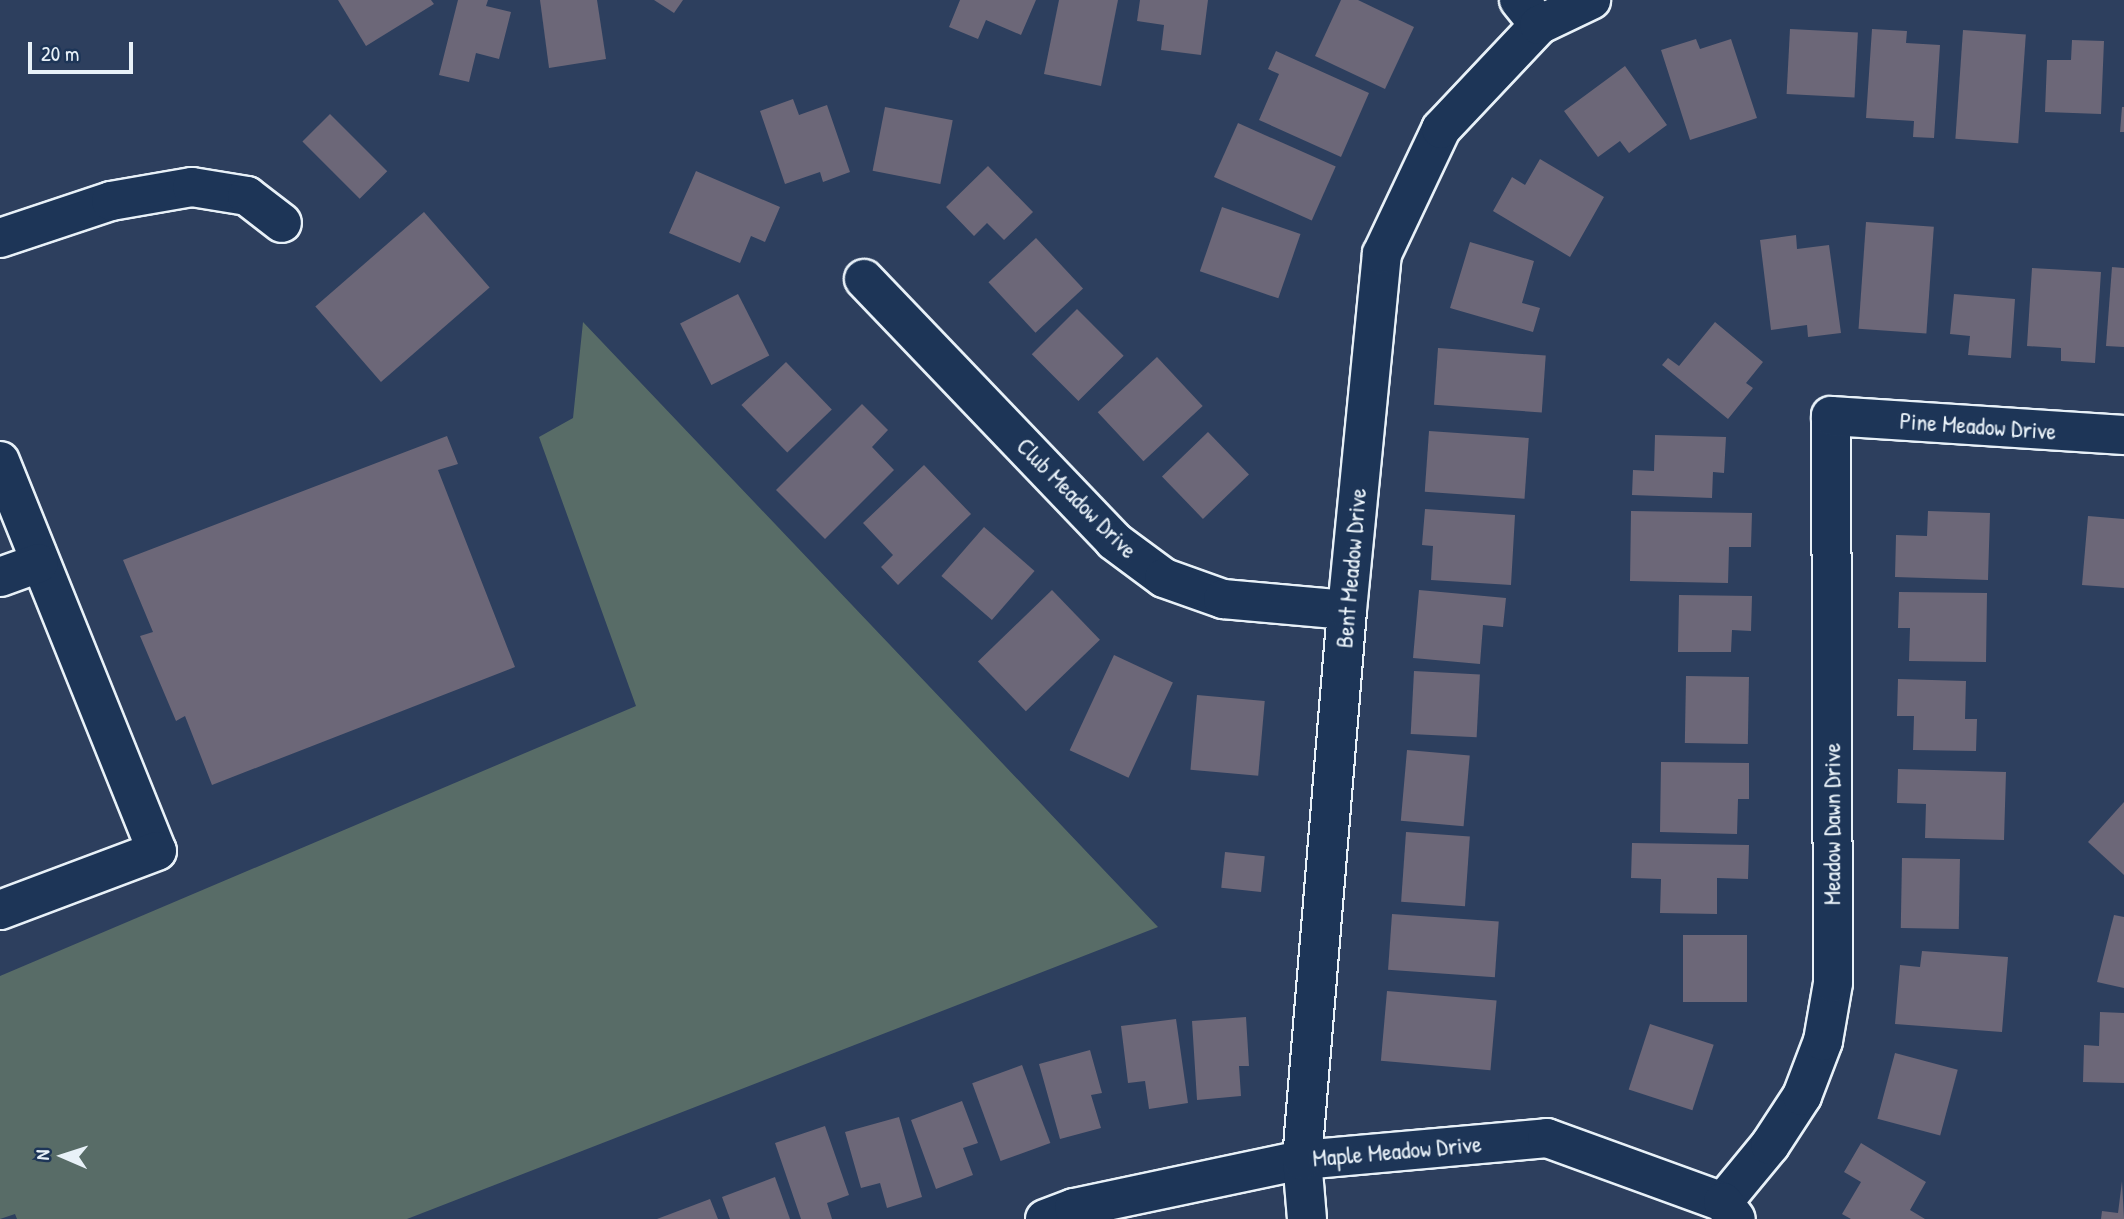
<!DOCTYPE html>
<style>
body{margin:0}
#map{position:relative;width:2124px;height:1219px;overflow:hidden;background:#2d3f5e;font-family:"Patrick Hand",sans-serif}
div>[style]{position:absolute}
.green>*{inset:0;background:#586c67}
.building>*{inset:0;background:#6c6778;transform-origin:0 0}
.roads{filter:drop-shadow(2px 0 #e8f1f8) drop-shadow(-2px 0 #e8f1f8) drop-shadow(0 2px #e8f1f8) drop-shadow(0 -2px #e8f1f8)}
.minor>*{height:38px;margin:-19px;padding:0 19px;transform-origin:19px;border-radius:19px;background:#1d3557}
span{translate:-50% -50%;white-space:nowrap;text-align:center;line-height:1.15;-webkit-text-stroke:7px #1d3557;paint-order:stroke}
.street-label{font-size:24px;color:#e8f1f8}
.north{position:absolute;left:28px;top:1121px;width:70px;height:70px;-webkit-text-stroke:5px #1d3557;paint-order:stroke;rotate:273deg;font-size:19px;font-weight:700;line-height:28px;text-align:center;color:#e8f1f8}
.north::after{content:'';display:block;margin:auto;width:24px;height:32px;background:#e8f1f8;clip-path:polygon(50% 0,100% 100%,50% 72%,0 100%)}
.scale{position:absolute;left:28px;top:42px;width:105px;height:32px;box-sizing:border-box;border:4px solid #e8f1f8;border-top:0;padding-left:9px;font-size:21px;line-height:24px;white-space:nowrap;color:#e8f1f8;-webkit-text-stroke:5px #1d3557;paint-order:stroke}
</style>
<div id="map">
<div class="green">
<div style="clip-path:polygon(583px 322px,1158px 927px,407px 1219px,17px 1219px,15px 1214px,0 1219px,0 976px,636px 706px,539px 437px,573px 418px)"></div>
</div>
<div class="building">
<div style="clip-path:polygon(338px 0,431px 0,434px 4px,366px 46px)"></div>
<div style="clip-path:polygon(458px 0,488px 0,486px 6px,511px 12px,499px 59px,476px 53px,469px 82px,439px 75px)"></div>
<div style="clip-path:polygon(540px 0,597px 0,606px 59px,549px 68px)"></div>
<div style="clip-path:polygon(654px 0,683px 0,674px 13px)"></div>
<div style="clip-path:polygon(960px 0,1036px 0,1021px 35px,986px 20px,978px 39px,949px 27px)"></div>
<div style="clip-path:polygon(1059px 0,1118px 0,1101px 86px,1044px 74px)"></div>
<div style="clip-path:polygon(1140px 0,1208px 0,1201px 55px,1161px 50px,1164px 25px,1137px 21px)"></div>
<div style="clip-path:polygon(1341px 0,1358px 0,1414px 27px,1385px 89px,1315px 56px)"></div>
<div style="left:1790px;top:29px;width:68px;height:65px;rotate:3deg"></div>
<div style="clip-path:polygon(1872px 29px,1907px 31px,1906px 43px,1940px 45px,1934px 138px,1913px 137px,1914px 121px,1866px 118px)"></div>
<div style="left:1963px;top:30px;width:63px;height:109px;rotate:4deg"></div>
<div style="clip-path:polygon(1696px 39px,1700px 49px,1731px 39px,1757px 118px,1690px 140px,1661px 50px)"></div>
<div style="clip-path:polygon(2072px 40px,2104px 41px,2101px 114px,2045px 112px,2047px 60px,2071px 60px)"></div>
<div style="clip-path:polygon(1276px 51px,1369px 93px,1341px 157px,1259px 120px,1279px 74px,1268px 69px)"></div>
<div style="clip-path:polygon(1625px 66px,1667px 125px,1629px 153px,1620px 141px,1598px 157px,1564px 111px)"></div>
<div style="clip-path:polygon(793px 99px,799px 115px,827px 105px,850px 172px,823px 182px,820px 172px,785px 184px,760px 111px)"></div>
<div style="left:885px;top:107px;width:69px;height:65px;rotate:11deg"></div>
<div style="clip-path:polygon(2122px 107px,2124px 107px,2124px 132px,2120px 132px)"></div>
<div style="left:330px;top:114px;width:81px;height:39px;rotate:45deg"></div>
<div style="left:1238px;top:123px;width:107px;height:59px;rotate:24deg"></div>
<div style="clip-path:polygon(1540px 159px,1604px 197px,1570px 257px,1493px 211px,1512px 177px,1525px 185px)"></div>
<div style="clip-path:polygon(988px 166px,1033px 212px,1004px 240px,987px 223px,974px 236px,946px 207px)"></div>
<div style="clip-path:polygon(696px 171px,780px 207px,765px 242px,751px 236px,740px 263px,669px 233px)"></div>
<div style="left:1222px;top:207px;width:83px;height:68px;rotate:19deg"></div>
<div style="left:424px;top:212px;width:100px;height:144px;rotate:49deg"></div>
<div style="left:1866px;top:222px;width:68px;height:107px;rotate:4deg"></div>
<div style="clip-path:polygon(1796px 235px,1797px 249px,1829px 245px,1841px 333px,1808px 337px,1807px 325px,1771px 330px,1760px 240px)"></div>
<div style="left:1036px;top:238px;width:69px;height:65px;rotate:47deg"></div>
<div style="clip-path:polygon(1470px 242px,1534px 261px,1522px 303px,1540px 308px,1533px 332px,1450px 308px)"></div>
<div style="clip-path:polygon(2112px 267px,2124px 268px,2124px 347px,2106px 346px)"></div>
<div style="clip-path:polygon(2032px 268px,2101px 272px,2095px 363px,2061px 361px,2061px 348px,2027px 346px)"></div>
<div style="left:738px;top:294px;width:69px;height:65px;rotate:63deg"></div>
<div style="clip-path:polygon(1954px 294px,2015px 299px,2011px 358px,1968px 355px,1970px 336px,1950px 334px)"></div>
<div style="left:1077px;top:309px;width:66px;height:64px;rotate:45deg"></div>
<div style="clip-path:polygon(1715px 322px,1763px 362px,1746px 383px,1753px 388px,1728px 419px,1662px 365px,1668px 358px,1679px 366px)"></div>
<div style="left:1438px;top:348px;width:108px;height:57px;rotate:4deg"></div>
<div style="left:1157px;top:357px;width:67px;height:81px;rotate:47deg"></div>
<div style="left:786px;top:362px;width:66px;height:62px;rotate:46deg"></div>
<div style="clip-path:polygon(862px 404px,888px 430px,872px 447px,894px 470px,825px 539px,776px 490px)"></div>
<div style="left:1429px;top:431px;width:100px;height:61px;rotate:4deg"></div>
<div style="left:1208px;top:432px;width:59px;height:64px;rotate:46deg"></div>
<div style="clip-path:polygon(1655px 435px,1726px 437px,1724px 473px,1713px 472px,1712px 498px,1632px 495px,1633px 470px,1654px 471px)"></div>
<div style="clip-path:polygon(447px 436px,458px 464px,438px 470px,515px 667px,212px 785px,185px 716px,176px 721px,140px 636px,153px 632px,123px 560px)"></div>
<div style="clip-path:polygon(924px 465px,971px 514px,898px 585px,881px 567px,893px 555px,863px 523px)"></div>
<div style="clip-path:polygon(1425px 509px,1515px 515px,1511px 585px,1431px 580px,1433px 546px,1422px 545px)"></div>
<div style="clip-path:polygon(1631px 511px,1752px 513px,1751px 547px,1729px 547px,1728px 583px,1630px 581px)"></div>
<div style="clip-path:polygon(1928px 511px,1990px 513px,1988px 580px,1895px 577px,1896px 535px,1927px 536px)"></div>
<div style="clip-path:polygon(2088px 516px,2124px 519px,2124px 588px,2082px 585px)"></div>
<div style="left:984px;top:527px;width:67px;height:65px;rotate:41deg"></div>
<div style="left:1052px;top:590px;width:69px;height:103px;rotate:46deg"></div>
<div style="clip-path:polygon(1419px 590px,1506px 598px,1503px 627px,1483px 625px,1480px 664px,1413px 658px)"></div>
<div style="clip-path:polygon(1899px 592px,1987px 593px,1986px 662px,1909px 661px,1910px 628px,1898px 628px)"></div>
<div style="clip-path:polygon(1679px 595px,1752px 596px,1751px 631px,1732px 630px,1731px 652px,1678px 652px)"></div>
<div style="left:1114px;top:655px;width:65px;height:105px;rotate:25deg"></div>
<div style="left:1414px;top:671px;width:66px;height:63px;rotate:3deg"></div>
<div style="left:1686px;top:676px;width:63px;height:67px;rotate:1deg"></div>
<div style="clip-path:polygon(1898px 679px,1966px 681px,1965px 719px,1977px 719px,1976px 751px,1913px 750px,1914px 716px,1897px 716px)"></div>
<div style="left:1197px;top:695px;width:68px;height:75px;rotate:5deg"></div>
<div style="left:1407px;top:750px;width:63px;height:71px;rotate:5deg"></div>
<div style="clip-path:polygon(1661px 762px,1749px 763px,1749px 799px,1738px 799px,1737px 834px,1660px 832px)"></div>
<div style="clip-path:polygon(1898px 769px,2006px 772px,2004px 840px,1925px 838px,1926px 804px,1897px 803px)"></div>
<div style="clip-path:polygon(2124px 802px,2124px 875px,2088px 842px)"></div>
<div style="left:1406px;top:832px;width:64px;height:70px;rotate:4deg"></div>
<div style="clip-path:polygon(1632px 843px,1749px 845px,1748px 879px,1717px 878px,1717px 914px,1660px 913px,1661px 879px,1631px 878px)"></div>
<div style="left:1225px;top:852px;width:40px;height:36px;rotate:6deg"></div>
<div style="left:1902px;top:858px;width:58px;height:70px;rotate:1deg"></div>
<div style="left:1392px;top:914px;width:107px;height:56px;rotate:4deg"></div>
<div style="clip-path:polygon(2114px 915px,2124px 917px,2124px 988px,2097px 982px)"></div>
<div style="left:1683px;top:935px;width:64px;height:67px"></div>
<div style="clip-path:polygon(1922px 951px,2008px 957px,2002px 1032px,1895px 1024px,1900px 965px,1920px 967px)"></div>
<div style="left:1387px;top:991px;width:110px;height:70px;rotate:5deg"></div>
<div style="clip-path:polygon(2100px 1012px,2124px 1013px,2124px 1083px,2083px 1082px,2084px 1045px,2099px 1046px)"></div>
<div style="clip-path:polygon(1246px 1017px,1249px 1066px,1239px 1066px,1241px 1096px,1197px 1100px,1192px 1021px)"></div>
<div style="clip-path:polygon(1176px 1019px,1188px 1103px,1149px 1109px,1145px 1081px,1128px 1083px,1121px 1026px)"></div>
<div style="left:1650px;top:1024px;width:67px;height:69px;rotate:18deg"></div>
<div style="clip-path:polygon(1090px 1050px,1102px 1093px,1091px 1095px,1101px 1128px,1060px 1139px,1039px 1064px)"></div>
<div style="left:1895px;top:1053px;width:65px;height:68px;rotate:15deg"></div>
<div style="left:1022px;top:1065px;width:83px;height:53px;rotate:70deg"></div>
<div style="clip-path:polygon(962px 1101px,978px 1143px,963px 1148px,973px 1175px,936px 1189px,911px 1120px)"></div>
<div style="clip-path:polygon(899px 1117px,922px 1197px,887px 1208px,880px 1183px,861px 1188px,845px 1132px)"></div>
<div style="clip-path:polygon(825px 1126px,849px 1195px,827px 1203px,832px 1219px,801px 1219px,775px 1143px)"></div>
<div style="clip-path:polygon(1861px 1143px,1926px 1182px,1910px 1210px,1925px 1219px,1851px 1219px,1842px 1214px,1861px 1182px,1844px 1172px)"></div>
<div style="clip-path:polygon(775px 1177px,790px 1219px,730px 1219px,722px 1197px)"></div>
<div style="clip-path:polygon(2122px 1181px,2124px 1219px,2101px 1219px,2102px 1211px,2118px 1213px)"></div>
<div style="clip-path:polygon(710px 1199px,718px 1219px,657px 1219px)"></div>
</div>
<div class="roads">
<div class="minor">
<div style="left:1519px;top:0;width:32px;rotate:51deg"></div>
<div style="left:0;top:238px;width:117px;rotate:-18.4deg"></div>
<div style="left:111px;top:201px;width:82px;rotate:-9.8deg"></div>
<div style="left:192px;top:187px;width:56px;rotate:9.3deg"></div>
<div style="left:247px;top:196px;width:44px;rotate:37.6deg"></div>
<div style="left:864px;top:279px;width:362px;rotate:46.3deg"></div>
<div style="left:1114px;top:541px;width:62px;rotate:36.5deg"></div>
<div style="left:1164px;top:578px;width:63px;rotate:19.6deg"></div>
<div style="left:1223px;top:599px;width:124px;rotate:5.1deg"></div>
<div style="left:0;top:461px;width:420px;rotate:68.1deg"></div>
<div style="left:157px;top:851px;width:168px;rotate:159.4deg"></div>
<div style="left:0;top:577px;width:41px;rotate:-19.7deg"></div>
<div style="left:1723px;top:1202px;width:74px;rotate:-50.5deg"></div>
<div style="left:1770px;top:1145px;width:59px;rotate:-56.9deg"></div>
<div style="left:1802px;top:1096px;width:59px;rotate:-69.1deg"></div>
<div style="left:1823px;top:1041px;width:59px;rotate:-80.2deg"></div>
<div style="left:1833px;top:983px;width:567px;rotate:-90.2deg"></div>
<div style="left:1831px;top:416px;width:294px;rotate:3.7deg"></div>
<div style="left:1045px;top:1219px;width:31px;rotate:-21deg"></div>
<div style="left:1074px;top:1208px;width:233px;rotate:-11.9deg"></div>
<div style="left:1302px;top:1160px;width:246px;rotate:-5.1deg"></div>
<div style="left:1547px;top:1138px;width:187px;rotate:20deg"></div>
<div style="left:1723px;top:1202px;width:21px;rotate:53deg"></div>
<div style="left:1307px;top:1219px;width:59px;rotate:-94.8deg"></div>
<div style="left:1302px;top:1160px;width:552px;rotate:-85.32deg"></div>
<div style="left:1347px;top:610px;width:358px;rotate:-84.4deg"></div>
<div style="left:1382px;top:254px;width:138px;rotate:-64.7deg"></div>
<div style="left:1441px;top:129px;width:143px;rotate:-46.7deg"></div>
<div style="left:1539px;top:25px;width:58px;rotate:-25.7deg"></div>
</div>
</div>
<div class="street-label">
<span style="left:1978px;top:426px;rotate:4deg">Pine Meadow Drive</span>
<span style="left:1077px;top:498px;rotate:45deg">Club Meadow Drive</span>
<span style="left:1351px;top:568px;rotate:-85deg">Bent Meadow Drive</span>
<span style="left:1832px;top:824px;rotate:-90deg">Meadow Dawn Drive</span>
<span style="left:1397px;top:1151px;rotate:-5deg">Maple Meadow Drive</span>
</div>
<div class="north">N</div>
<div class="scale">20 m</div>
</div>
